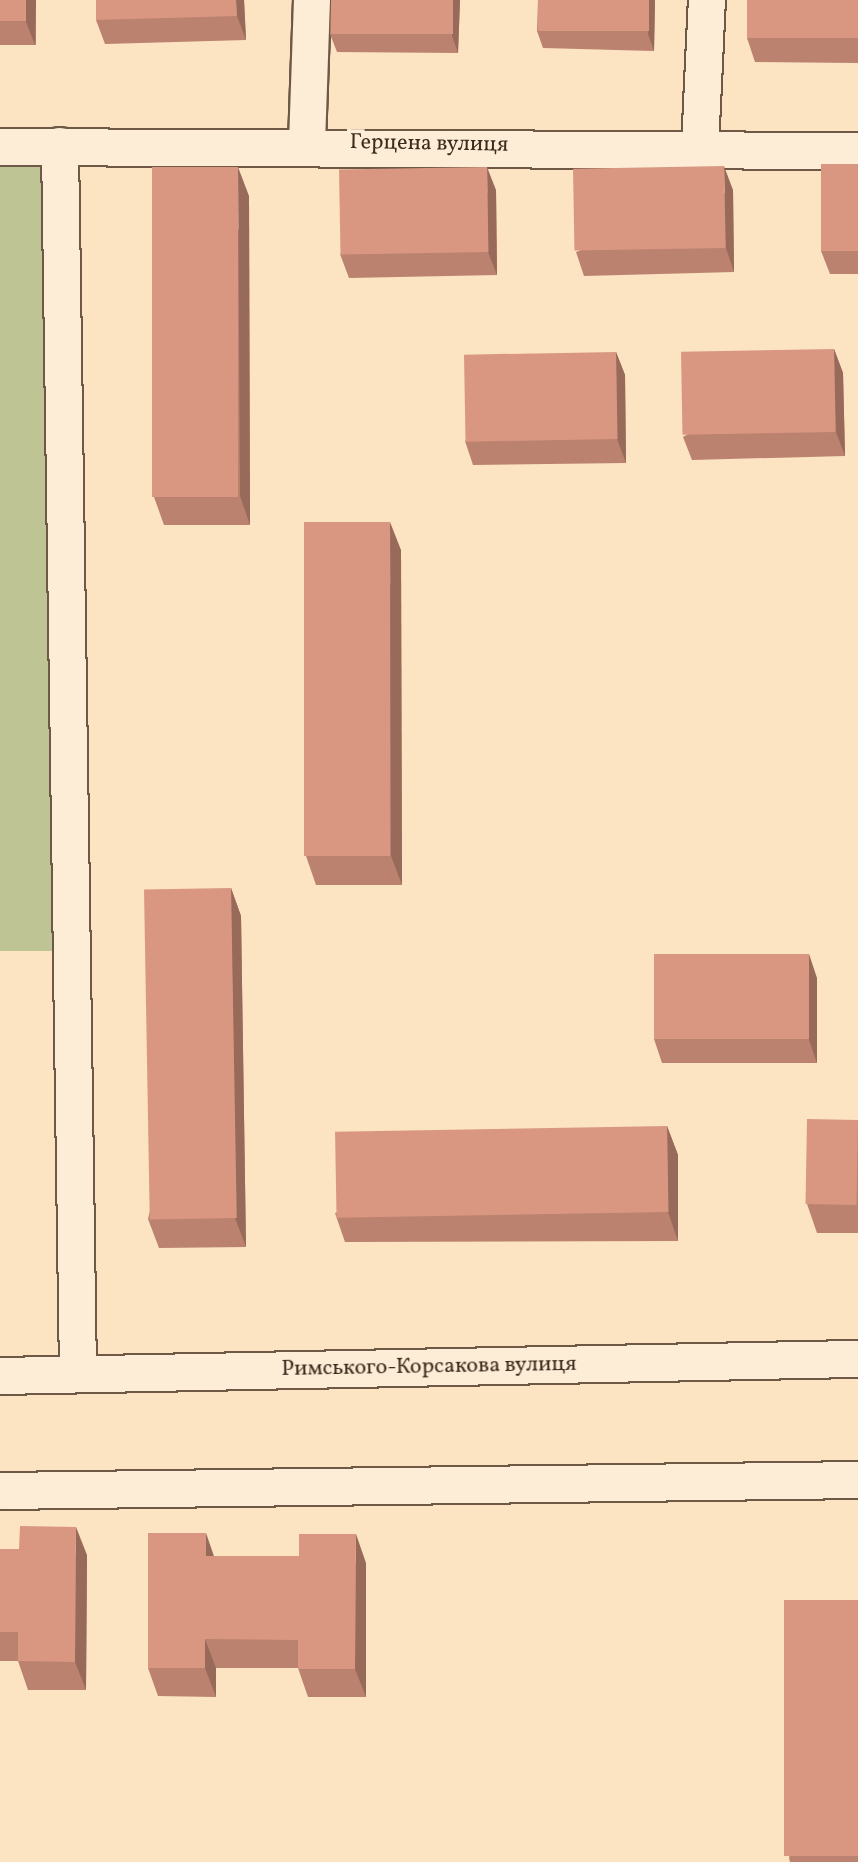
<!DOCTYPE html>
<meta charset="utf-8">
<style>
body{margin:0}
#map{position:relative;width:858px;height:1862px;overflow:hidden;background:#fce3c2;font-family:Vollkorn,serif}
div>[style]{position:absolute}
.green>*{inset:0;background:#bec493}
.roads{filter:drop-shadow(2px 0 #6e5946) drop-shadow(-2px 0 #6e5946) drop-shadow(0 2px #6e5946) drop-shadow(0 -2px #6e5946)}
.street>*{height:36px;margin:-18px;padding:0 18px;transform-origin:18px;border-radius:18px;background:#fdedd7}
.wall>*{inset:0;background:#bb826f;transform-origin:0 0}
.shaded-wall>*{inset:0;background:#986a5a}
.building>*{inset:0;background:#d99781;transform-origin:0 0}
span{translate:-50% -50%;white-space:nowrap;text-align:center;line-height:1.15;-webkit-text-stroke:8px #fdedd7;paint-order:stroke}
.street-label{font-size:22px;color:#3e2b1d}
</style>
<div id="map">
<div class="green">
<div style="clip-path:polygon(60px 146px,72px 951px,0 951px,0 147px)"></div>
</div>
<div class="roads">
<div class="street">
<div style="left:307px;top:143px;width:143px;rotate:-88deg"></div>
<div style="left:60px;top:146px;width:1228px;rotate:89.16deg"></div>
<div style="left:0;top:147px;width:858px;rotate:0.27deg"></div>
<div style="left:700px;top:147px;width:147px;rotate:-87.3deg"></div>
<div style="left:0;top:1376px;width:858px;rotate:-1.14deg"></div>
<div style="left:0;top:1491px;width:858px;rotate:-0.73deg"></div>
</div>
</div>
<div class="wall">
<div style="left:0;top:0;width:36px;height:45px"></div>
<div style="clip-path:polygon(96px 0,244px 0,246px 40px,105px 44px,96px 20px)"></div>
<div style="clip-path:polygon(331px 0,460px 0,458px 53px,337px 52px,330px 34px)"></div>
<div style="clip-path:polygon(538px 0,655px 0,654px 51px,543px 48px,537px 31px)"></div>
<div style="clip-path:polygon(858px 0,858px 63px,755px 62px,747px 38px)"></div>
<div style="clip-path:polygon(858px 164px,858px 274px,830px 274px,821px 251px)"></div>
<div style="clip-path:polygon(496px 190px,497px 275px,349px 278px,340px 254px)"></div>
<div style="clip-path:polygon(733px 190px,734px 272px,584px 276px,576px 252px)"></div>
<div style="clip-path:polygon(249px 196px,250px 525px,164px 525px,154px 497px)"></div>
<div style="clip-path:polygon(834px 349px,843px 373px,845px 456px,692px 460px,683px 437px)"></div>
<div style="clip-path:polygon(616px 352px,625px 375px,626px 463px,473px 465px,465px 441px)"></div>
<div style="clip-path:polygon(401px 550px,402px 885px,316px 885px,306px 856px)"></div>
<div style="clip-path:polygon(231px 888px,241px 916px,246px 1247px,159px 1248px,148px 1219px)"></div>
<div style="clip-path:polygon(817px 978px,817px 1063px,662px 1063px,654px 1039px)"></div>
<div style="clip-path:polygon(858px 1120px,858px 1233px,817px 1233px,807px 1204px)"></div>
<div style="clip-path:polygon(667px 1126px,678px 1155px,678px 1241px,345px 1242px,335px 1213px)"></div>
<div style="clip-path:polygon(0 1549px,87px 1555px,86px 1690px,28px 1690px,18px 1661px,0 1661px)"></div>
<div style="clip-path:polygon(214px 1556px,366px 1563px,366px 1697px,308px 1697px,298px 1668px,216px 1668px,216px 1697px,158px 1696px,148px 1668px)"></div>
<div style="clip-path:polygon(858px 1600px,858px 1862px,790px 1862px,789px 1858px)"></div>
</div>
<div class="shaded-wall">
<div style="clip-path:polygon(26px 0,36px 0,35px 45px,26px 22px)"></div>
<div style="clip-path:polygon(236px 0,244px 0,246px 40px,237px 16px)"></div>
<div style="clip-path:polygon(453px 0,460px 0,458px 53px,452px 36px)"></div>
<div style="clip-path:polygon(649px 0,655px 0,654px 51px,648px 34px)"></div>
<div style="clip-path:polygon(724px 166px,733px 190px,734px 272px,726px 248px)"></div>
<div style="clip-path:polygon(238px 167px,249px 196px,250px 525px,240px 496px)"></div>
<div style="clip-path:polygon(487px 167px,496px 190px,497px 275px,488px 252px)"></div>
<div style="clip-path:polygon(834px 349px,843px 373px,845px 456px,836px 432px)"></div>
<div style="clip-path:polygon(616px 352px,625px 375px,626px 463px,617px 439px)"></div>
<div style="clip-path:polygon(390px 522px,401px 550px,402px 885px,391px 856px)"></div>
<div style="clip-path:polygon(231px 888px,241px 916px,246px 1247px,235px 1218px)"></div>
<div style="clip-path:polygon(809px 954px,817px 978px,817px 1063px,809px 1040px)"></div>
<div style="clip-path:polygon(667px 1126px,678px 1155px,678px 1241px,668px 1212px)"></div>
<div style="clip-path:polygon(76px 1527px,87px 1555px,86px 1690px,75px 1662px)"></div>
<div style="clip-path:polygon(206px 1533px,216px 1562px,206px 1556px)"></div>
<div style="clip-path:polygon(356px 1534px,366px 1563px,366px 1697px,355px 1669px)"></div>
<div style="clip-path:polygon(205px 1639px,216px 1668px,216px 1697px,205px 1668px)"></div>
</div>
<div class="building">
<div style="left:0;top:0;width:26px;height:21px"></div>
<div style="clip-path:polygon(96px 0,236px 0,237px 16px,96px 20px)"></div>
<div style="left:331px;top:0;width:122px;height:34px"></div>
<div style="left:538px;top:0;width:111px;height:31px"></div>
<div style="left:747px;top:0;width:111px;height:38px"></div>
<div style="left:821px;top:164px;width:37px;height:87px"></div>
<div style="left:724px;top:166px;width:82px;height:151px;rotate:89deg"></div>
<div style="left:152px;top:167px;width:86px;height:330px"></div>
<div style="left:487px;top:167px;width:85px;height:148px;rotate:89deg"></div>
<div style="left:834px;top:349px;width:83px;height:153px;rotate:89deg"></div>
<div style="left:616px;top:352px;width:87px;height:152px;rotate:89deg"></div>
<div style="left:304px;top:522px;width:86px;height:334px"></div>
<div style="left:231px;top:888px;width:330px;height:87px;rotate:89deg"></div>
<div style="left:654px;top:954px;width:155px;height:85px"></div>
<div style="left:807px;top:1119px;width:51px;height:85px;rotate:1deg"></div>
<div style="left:667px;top:1126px;width:86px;height:332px;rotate:89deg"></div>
<div style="clip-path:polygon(20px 1526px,76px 1527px,75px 1662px,18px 1661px,18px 1632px,0 1632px,0 1549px,19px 1549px)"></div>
<div style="clip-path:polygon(148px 1533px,206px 1533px,206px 1556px,299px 1556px,299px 1534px,356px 1534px,355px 1669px,298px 1669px,298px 1640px,205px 1639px,205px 1668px,148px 1668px)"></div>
<div style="left:858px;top:1600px;width:256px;height:74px;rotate:90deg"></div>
</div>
<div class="street-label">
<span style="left:429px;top:144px;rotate:1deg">Герцена вулиця</span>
<span style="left:429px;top:1367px;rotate:-1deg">Римського-Корсакова вулиця</span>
</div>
</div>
